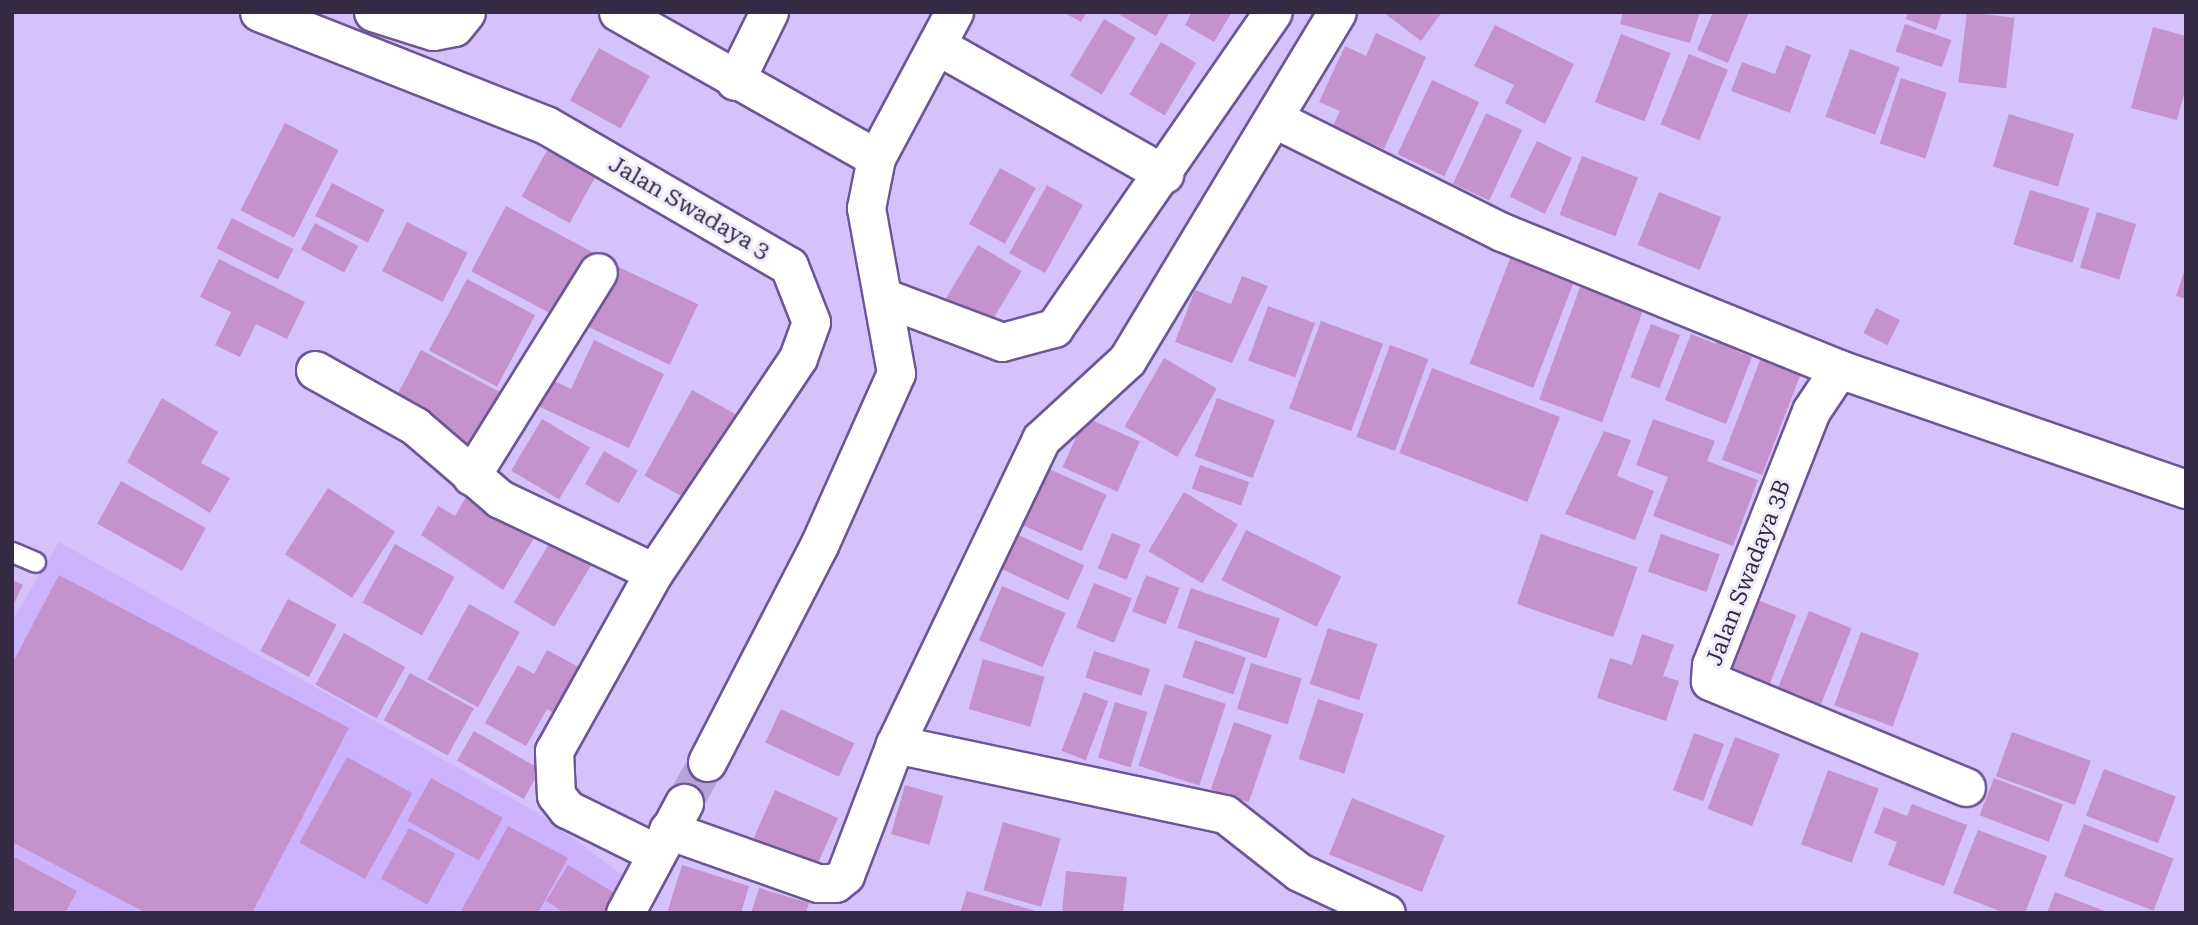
<!DOCTYPE html>
<style>
body{margin:0}
#map{position:relative;width:2198px;height:925px;overflow:hidden;background:#d5c2fa;font-family:"Roboto Serif",serif}
div>[style]{position:absolute}
.built>*{inset:0;background:#cdb2fe}
.building>*{inset:0;background:#c493ce;transform-origin:0 0}
.minor-tunnel>*{height:37px;margin-top:-18.5px;transform-origin:0;background:repeating-linear-gradient(90deg,#b5a4d6 0 37px,transparent 0 55px)}
.roads{filter:drop-shadow(2px 0 #6e5694) drop-shadow(-2px 0 #6e5694) drop-shadow(0 2px #6e5694) drop-shadow(0 -2px #6e5694)}
.service>*{height:19px;margin:-9.5px;padding:0 9.5px;transform-origin:9.5px;border-radius:9.5px;background:#fff}
.minor>*{height:37px;margin:-18.5px;padding:0 18.5px;transform-origin:18.5px;border-radius:18.5px;background:#fff}
span{translate:-50% -50%;white-space:nowrap;text-align:center;line-height:1.15;-webkit-text-stroke:6px #f0ebfa;paint-order:stroke}
.street-label{font-size:23px;color:#352b47}
.frame{position:absolute;inset:0;border:14px solid #352b47;pointer-events:none}
</style>
<div id="map">
<div class="built">
<div style="clip-path:polygon(59px 542px,541px 815px,655px 899px,648px 913px,12px 913px,12px 621px)"></div>
</div>
<div class="building">
<div style="clip-path:polygon(1063px 12px,1087px 12px,1081px 22px)"></div>
<div style="clip-path:polygon(1115px 12px,1170px 12px,1156px 36px)"></div>
<div style="clip-path:polygon(1192px 12px,1232px 12px,1214px 42px,1185px 25px)"></div>
<div style="clip-path:polygon(1383px 12px,1442px 12px,1421px 41px)"></div>
<div style="clip-path:polygon(1623px 12px,1700px 12px,1690px 43px,1620px 24px)"></div>
<div style="clip-path:polygon(1713px 12px,1749px 12px,1728px 63px,1697px 50px)"></div>
<div style="clip-path:polygon(1908px 12px,1942px 12px,1936px 30px,1906px 19px)"></div>
<div style="left:1967px;top:12px;width:48px;height:71px;rotate:7deg"></div>
<div style="left:1104px;top:19px;width:37px;height:66px;rotate:31deg"></div>
<div style="left:1905px;top:24px;width:49px;height:29px;rotate:19deg"></div>
<div style="clip-path:polygon(1495px 25px,1574px 64px,1545px 124px,1505px 103px,1514px 85px,1474px 66px)"></div>
<div style="clip-path:polygon(2153px 27px,2186px 36px,2186px 87px,2177px 120px,2131px 108px)"></div>
<div style="clip-path:polygon(1376px 33px,1426px 57px,1384px 149px,1333px 126px,1340px 111px,1319px 102px,1345px 46px,1366px 56px)"></div>
<div style="left:1621px;top:34px;width:53px;height:73px;rotate:21deg"></div>
<div style="left:1161px;top:42px;width:41px;height:61px;rotate:31deg"></div>
<div style="clip-path:polygon(1786px 45px,1811px 55px,1790px 113px,1731px 91px,1742px 62px,1775px 74px)"></div>
<div style="left:599px;top:48px;width:58px;height:60px;rotate:29deg"></div>
<div style="left:1850px;top:49px;width:53px;height:72px;rotate:20deg"></div>
<div style="left:1689px;top:54px;width:42px;height:76px;rotate:22deg"></div>
<div style="left:1901px;top:78px;width:48px;height:69px;rotate:18deg"></div>
<div style="left:1432px;top:80px;width:52px;height:82px;rotate:25deg"></div>
<div style="left:1486px;top:113px;width:40px;height:78px;rotate:25deg"></div>
<div style="left:2009px;top:114px;width:68px;height:55px;rotate:17deg"></div>
<div style="left:285px;top:123px;width:60px;height:98px;rotate:27deg"></div>
<div style="left:554px;top:138px;width:55px;height:67px;rotate:29deg"></div>
<div style="left:1537px;top:141px;width:39px;height:62px;rotate:26deg"></div>
<div style="left:1582px;top:156px;width:60px;height:63px;rotate:21deg"></div>
<div style="left:1000px;top:168px;width:41px;height:64px;rotate:29deg"></div>
<div style="left:332px;top:183px;width:59px;height:37px;rotate:27deg"></div>
<div style="left:1047px;top:185px;width:41px;height:78px;rotate:29deg"></div>
<div style="left:2030px;top:190px;width:62px;height:57px;rotate:17deg"></div>
<div style="left:1659px;top:192px;width:67px;height:57px;rotate:22deg"></div>
<div style="left:506px;top:206px;width:102px;height:74px;rotate:28deg"></div>
<div style="left:2097px;top:212px;width:41px;height:58px;rotate:17deg"></div>
<div style="left:232px;top:218px;width:69px;height:34px;rotate:27deg"></div>
<div style="left:407px;top:222px;width:68px;height:55px;rotate:27deg"></div>
<div style="left:315px;top:223px;width:49px;height:30px;rotate:28deg"></div>
<div style="left:1516px;top:243px;width:68px;height:129px;rotate:21deg"></div>
<div style="left:978px;top:245px;width:51px;height:66px;rotate:31deg"></div>
<div style="clip-path:polygon(219px 259px,305px 302px,287px 339px,256px 324px,240px 357px,215px 345px,231px 312px,200px 297px)"></div>
<div style="left:612px;top:264px;width:95px;height:67px;rotate:25deg"></div>
<div style="clip-path:polygon(2186px 266px,2186px 299px,2176px 296px)"></div>
<div style="clip-path:polygon(1242px 276px,1268px 286px,1232px 363px,1175px 342px,1195px 290px,1231px 304px)"></div>
<div style="left:467px;top:279px;width:77px;height:81px;rotate:28deg"></div>
<div style="left:1583px;top:279px;width:67px;height:128px;rotate:20deg"></div>
<div style="left:1268px;top:306px;width:50px;height:58px;rotate:20deg"></div>
<div style="left:1876px;top:308px;width:27px;height:28px;rotate:27deg"></div>
<div style="left:1321px;top:321px;width:66px;height:93px;rotate:20deg"></div>
<div style="left:1651px;top:324px;width:31px;height:57px;rotate:21deg"></div>
<div style="clip-path:polygon(1722px 330px,1741px 337px,1736px 351px,1752px 357px,1726px 424px,1665px 400px,1691px 334px,1716px 344px)"></div>
<div style="clip-path:polygon(594px 340px,664px 374px,629px 448px,529px 402px,542px 375px,571px 389px)"></div>
<div style="left:1767px;top:342px;width:43px;height:126px;rotate:21deg"></div>
<div style="left:1390px;top:345px;width:41px;height:98px;rotate:20deg"></div>
<div style="left:421px;top:350px;width:92px;height:66px;rotate:28deg"></div>
<div style="left:1164px;top:358px;width:61px;height:79px;rotate:30deg"></div>
<div style="left:1432px;top:368px;width:137px;height:91px;rotate:21deg"></div>
<div style="left:692px;top:390px;width:50px;height:98px;rotate:29deg"></div>
<div style="clip-path:polygon(162px 398px,218px 432px,201px 463px,230px 478px,210px 513px,127px 462px)"></div>
<div style="left:1217px;top:398px;width:62px;height:62px;rotate:21deg"></div>
<div style="left:1085px;top:417px;width:60px;height:55px;rotate:24deg"></div>
<div style="left:542px;top:419px;width:56px;height:60px;rotate:31deg"></div>
<div style="clip-path:polygon(1653px 419px,1715px 441px,1707px 461px,1758px 480px,1733px 546px,1653px 516px,1668px 477px,1636px 465px)"></div>
<div style="clip-path:polygon(1604px 431px,1631px 440px,1617px 476px,1654px 491px,1635px 540px,1565px 514px)"></div>
<div style="left:604px;top:451px;width:39px;height:38px;rotate:30deg"></div>
<div style="left:1040px;top:465px;width:73px;height:62px;rotate:24deg"></div>
<div style="left:1200px;top:465px;width:52px;height:25px;rotate:19deg"></div>
<div style="left:121px;top:481px;width:97px;height:49px;rotate:29deg"></div>
<div style="left:328px;top:488px;width:80px;height:79px;rotate:33deg"></div>
<div style="left:1184px;top:492px;width:63px;height:69px;rotate:31deg"></div>
<div style="clip-path:polygon(466px 497px,534px 538px,503px 590px,421px 535px,438px 506px,455px 516px)"></div>
<div style="left:1008px;top:530px;width:84px;height:38px;rotate:25deg"></div>
<div style="left:1246px;top:530px;width:106px;height:56px;rotate:26deg"></div>
<div style="left:1112px;top:533px;width:31px;height:38px;rotate:22deg"></div>
<div style="left:1541px;top:534px;width:102px;height:74px;rotate:19deg"></div>
<div style="left:1661px;top:534px;width:62px;height:40px;rotate:19deg"></div>
<div style="left:552px;top:539px;width:47px;height:74px;rotate:31deg"></div>
<div style="left:395px;top:544px;width:68px;height:67px;rotate:29deg"></div>
<div style="clip-path:polygon(59px 575px,349px 728px,252px 913px,146px 913px,12px 842px,12px 664px)"></div>
<div style="left:1146px;top:575px;width:36px;height:39px;rotate:21deg"></div>
<div style="clip-path:polygon(12px 580px,23px 585px,12px 607px)"></div>
<div style="left:1094px;top:583px;width:41px;height:48px;rotate:22deg"></div>
<div style="left:1002px;top:586px;width:69px;height:59px;rotate:23deg"></div>
<div style="left:1191px;top:588px;width:94px;height:42px;rotate:19deg"></div>
<div style="left:1744px;top:595px;width:56px;height:81px;rotate:21deg"></div>
<div style="left:288px;top:599px;width:55px;height:59px;rotate:28deg"></div>
<div style="left:469px;top:604px;width:58px;height:86px;rotate:29deg"></div>
<div style="left:1809px;top:611px;width:46px;height:88px;rotate:22deg"></div>
<div style="left:1328px;top:628px;width:52px;height:59px;rotate:18deg"></div>
<div style="left:1861px;top:632px;width:62px;height:78px;rotate:20deg"></div>
<div style="left:344px;top:633px;width:70px;height:59px;rotate:29deg"></div>
<div style="clip-path:polygon(1642px 634px,1674px 645px,1663px 676px,1679px 681px,1666px 721px,1597px 698px,1610px 658px,1632px 665px)"></div>
<div style="left:1195px;top:640px;width:54px;height:39px;rotate:19deg"></div>
<div style="clip-path:polygon(547px 650px,590px 673px,564px 719px,547px 709px,526px 746px,485px 723px,518px 665px,534px 674px)"></div>
<div style="left:1094px;top:651px;width:59px;height:28px;rotate:18deg"></div>
<div style="left:983px;top:659px;width:64px;height:52px;rotate:16deg"></div>
<div style="left:1251px;top:663px;width:53px;height:48px;rotate:17deg"></div>
<div style="left:410px;top:673px;width:73px;height:54px;rotate:29deg"></div>
<div style="left:1165px;top:684px;width:64px;height:86px;rotate:18deg"></div>
<div style="left:1084px;top:692px;width:26px;height:63px;rotate:21deg"></div>
<div style="left:1318px;top:699px;width:48px;height:63px;rotate:18deg"></div>
<div style="left:1115px;top:702px;width:34px;height:58px;rotate:17deg"></div>
<div style="left:781px;top:709px;width:81px;height:37px;rotate:25deg"></div>
<div style="left:1234px;top:722px;width:40px;height:71px;rotate:19deg"></div>
<div style="left:474px;top:731px;width:77px;height:34px;rotate:30deg"></div>
<div style="left:2012px;top:732px;width:84px;height:47px;rotate:20deg"></div>
<div style="left:1694px;top:733px;width:32px;height:61px;rotate:20deg"></div>
<div style="left:1735px;top:737px;width:48px;height:77px;rotate:21deg"></div>
<div style="left:347px;top:757px;width:75px;height:98px;rotate:29deg"></div>
<div style="left:2104px;top:769px;width:77px;height:50px;rotate:21deg"></div>
<div style="left:1828px;top:770px;width:54px;height:79px;rotate:20deg"></div>
<div style="left:431px;top:778px;width:82px;height:49px;rotate:29deg"></div>
<div style="left:1994px;top:778px;width:74px;height:40px;rotate:21deg"></div>
<div style="left:905px;top:785px;width:40px;height:51px;rotate:16deg"></div>
<div style="left:775px;top:790px;width:69px;height:53px;rotate:24deg"></div>
<div style="left:1352px;top:798px;width:100px;height:61px;rotate:22deg"></div>
<div style="clip-path:polygon(1912px 804px,1967px 825px,1944px 886px,1888px 865px,1897px 842px,1874px 833px,1884px 807px,1907px 816px)"></div>
<div style="left:1003px;top:822px;width:60px;height:71px;rotate:16deg"></div>
<div style="left:2084px;top:824px;width:96px;height:56px;rotate:21deg"></div>
<div style="clip-path:polygon(508px 826px,568px 858px,538px 913px,460px 913px)"></div>
<div style="left:409px;top:828px;width:53px;height:58px;rotate:29deg"></div>
<div style="clip-path:polygon(1978px 830px,2047px 856px,2025px 913px,2005px 913px,1953px 893px)"></div>
<div style="clip-path:polygon(12px 856px,77px 891px,65px 913px,12px 913px)"></div>
<div style="clip-path:polygon(568px 865px,628px 901px,621px 913px,565px 913px,546px 901px)"></div>
<div style="clip-path:polygon(682px 865px,749px 886px,741px 913px,667px 913px)"></div>
<div style="clip-path:polygon(1066px 871px,1127px 877px,1123px 913px,1062px 913px)"></div>
<div style="clip-path:polygon(759px 888px,809px 903px,806px 913px,751px 913px)"></div>
<div style="clip-path:polygon(967px 891px,1039px 912px,1039px 913px,960px 913px)"></div>
<div style="clip-path:polygon(2055px 892px,2110px 913px,2047px 913px)"></div>
</div>
<div class="minor-tunnel">
<div style="left:684px;top:803px;width:47px;rotate:-60.7deg"></div>
</div>
<div class="roads">
<div class="service">
<div style="left:12px;top:552px;width:25px;rotate:23deg"></div>
</div>
<div class="minor">
<div style="left:259px;top:12px;width:308px;rotate:21.5deg"></div>
<div style="left:546px;top:125px;width:281px;rotate:30.1deg"></div>
<div style="left:789px;top:266px;width:60px;rotate:68.6deg"></div>
<div style="left:811px;top:322px;width:38px;rotate:110deg"></div>
<div style="left:798px;top:358px;width:258px;rotate:123.9deg"></div>
<div style="left:654px;top:572px;width:205px;rotate:119.2deg"></div>
<div style="left:554px;top:751px;width:44px;rotate:87.4deg"></div>
<div style="left:556px;top:795px;width:18px;rotate:52deg"></div>
<div style="left:567px;top:809px;width:99px;rotate:26.3deg"></div>
<div style="left:373px;top:12px;width:63px;rotate:17.6deg"></div>
<div style="left:433px;top:31px;width:21px;rotate:-11deg"></div>
<div style="left:454px;top:27px;width:19px;rotate:-51deg"></div>
<div style="left:618px;top:12px;width:296px;rotate:29.5deg"></div>
<div style="left:938px;top:46px;width:260px;rotate:29.5deg"></div>
<div style="left:735px;top:81px;width:77px;rotate:-63.8deg"></div>
<div style="left:1277px;top:120px;width:251px;rotate:26.5deg"></div>
<div style="left:1502px;top:232px;width:364px;rotate:22.1deg"></div>
<div style="left:1839px;top:369px;width:367px;rotate:19.1deg"></div>
<div style="left:883px;top:297px;width:127px;rotate:20.7deg"></div>
<div style="left:1002px;top:342px;width:54px;rotate:-15.1deg"></div>
<div style="left:1054px;top:328px;width:384px;rotate:-55.3deg"></div>
<div style="left:1839px;top:369px;width:50px;rotate:123.7deg"></div>
<div style="left:1811px;top:411px;width:273px;rotate:111.5deg"></div>
<div style="left:1711px;top:665px;width:16px;rotate:94deg"></div>
<div style="left:1710px;top:681px;width:277px;rotate:22.5deg"></div>
<div style="left:315px;top:370px;width:115px;rotate:29.2deg"></div>
<div style="left:415px;top:426px;width:112px;rotate:40.7deg"></div>
<div style="left:500px;top:499px;width:170px;rotate:25.4deg"></div>
<div style="left:471px;top:476px;width:240px;rotate:-58.1deg"></div>
<div style="left:895px;top:744px;width:337px;rotate:12deg"></div>
<div style="left:1225px;top:814px;width:94px;rotate:38.1deg"></div>
<div style="left:1299px;top:872px;width:96px;rotate:25.2deg"></div>
<div style="left:707px;top:762px;width:246px;rotate:-62.7deg"></div>
<div style="left:820px;top:543px;width:186px;rotate:-65.9deg"></div>
<div style="left:896px;top:373px;width:168px;rotate:-100.3deg"></div>
<div style="left:866px;top:208px;width:51px;rotate:-78.7deg"></div>
<div style="left:876px;top:158px;width:166px;rotate:-61.9deg"></div>
<div style="left:668px;top:830px;width:159px;rotate:19.5deg"></div>
<div style="left:818px;top:883px;width:17px"></div>
<div style="left:835px;top:883px;width:13px;rotate:-39deg"></div>
<div style="left:845px;top:875px;width:140px;rotate:-69.1deg"></div>
<div style="left:895px;top:744px;width:338px;rotate:-64.4deg"></div>
<div style="left:1041px;top:439px;width:117px;rotate:-42.6deg"></div>
<div style="left:1127px;top:360px;width:406px;rotate:-58.9deg"></div>
<div style="left:625px;top:913px;width:125px;rotate:-61.8deg"></div>
</div>
</div>
<div class="street-label">
<span style="left:689px;top:208px;rotate:30deg">Jalan Swadaya 3</span>
<span style="left:1749px;top:573px;rotate:-69deg">Jalan Swadaya 3B</span>
</div>
<div class="frame"></div>
</div>
